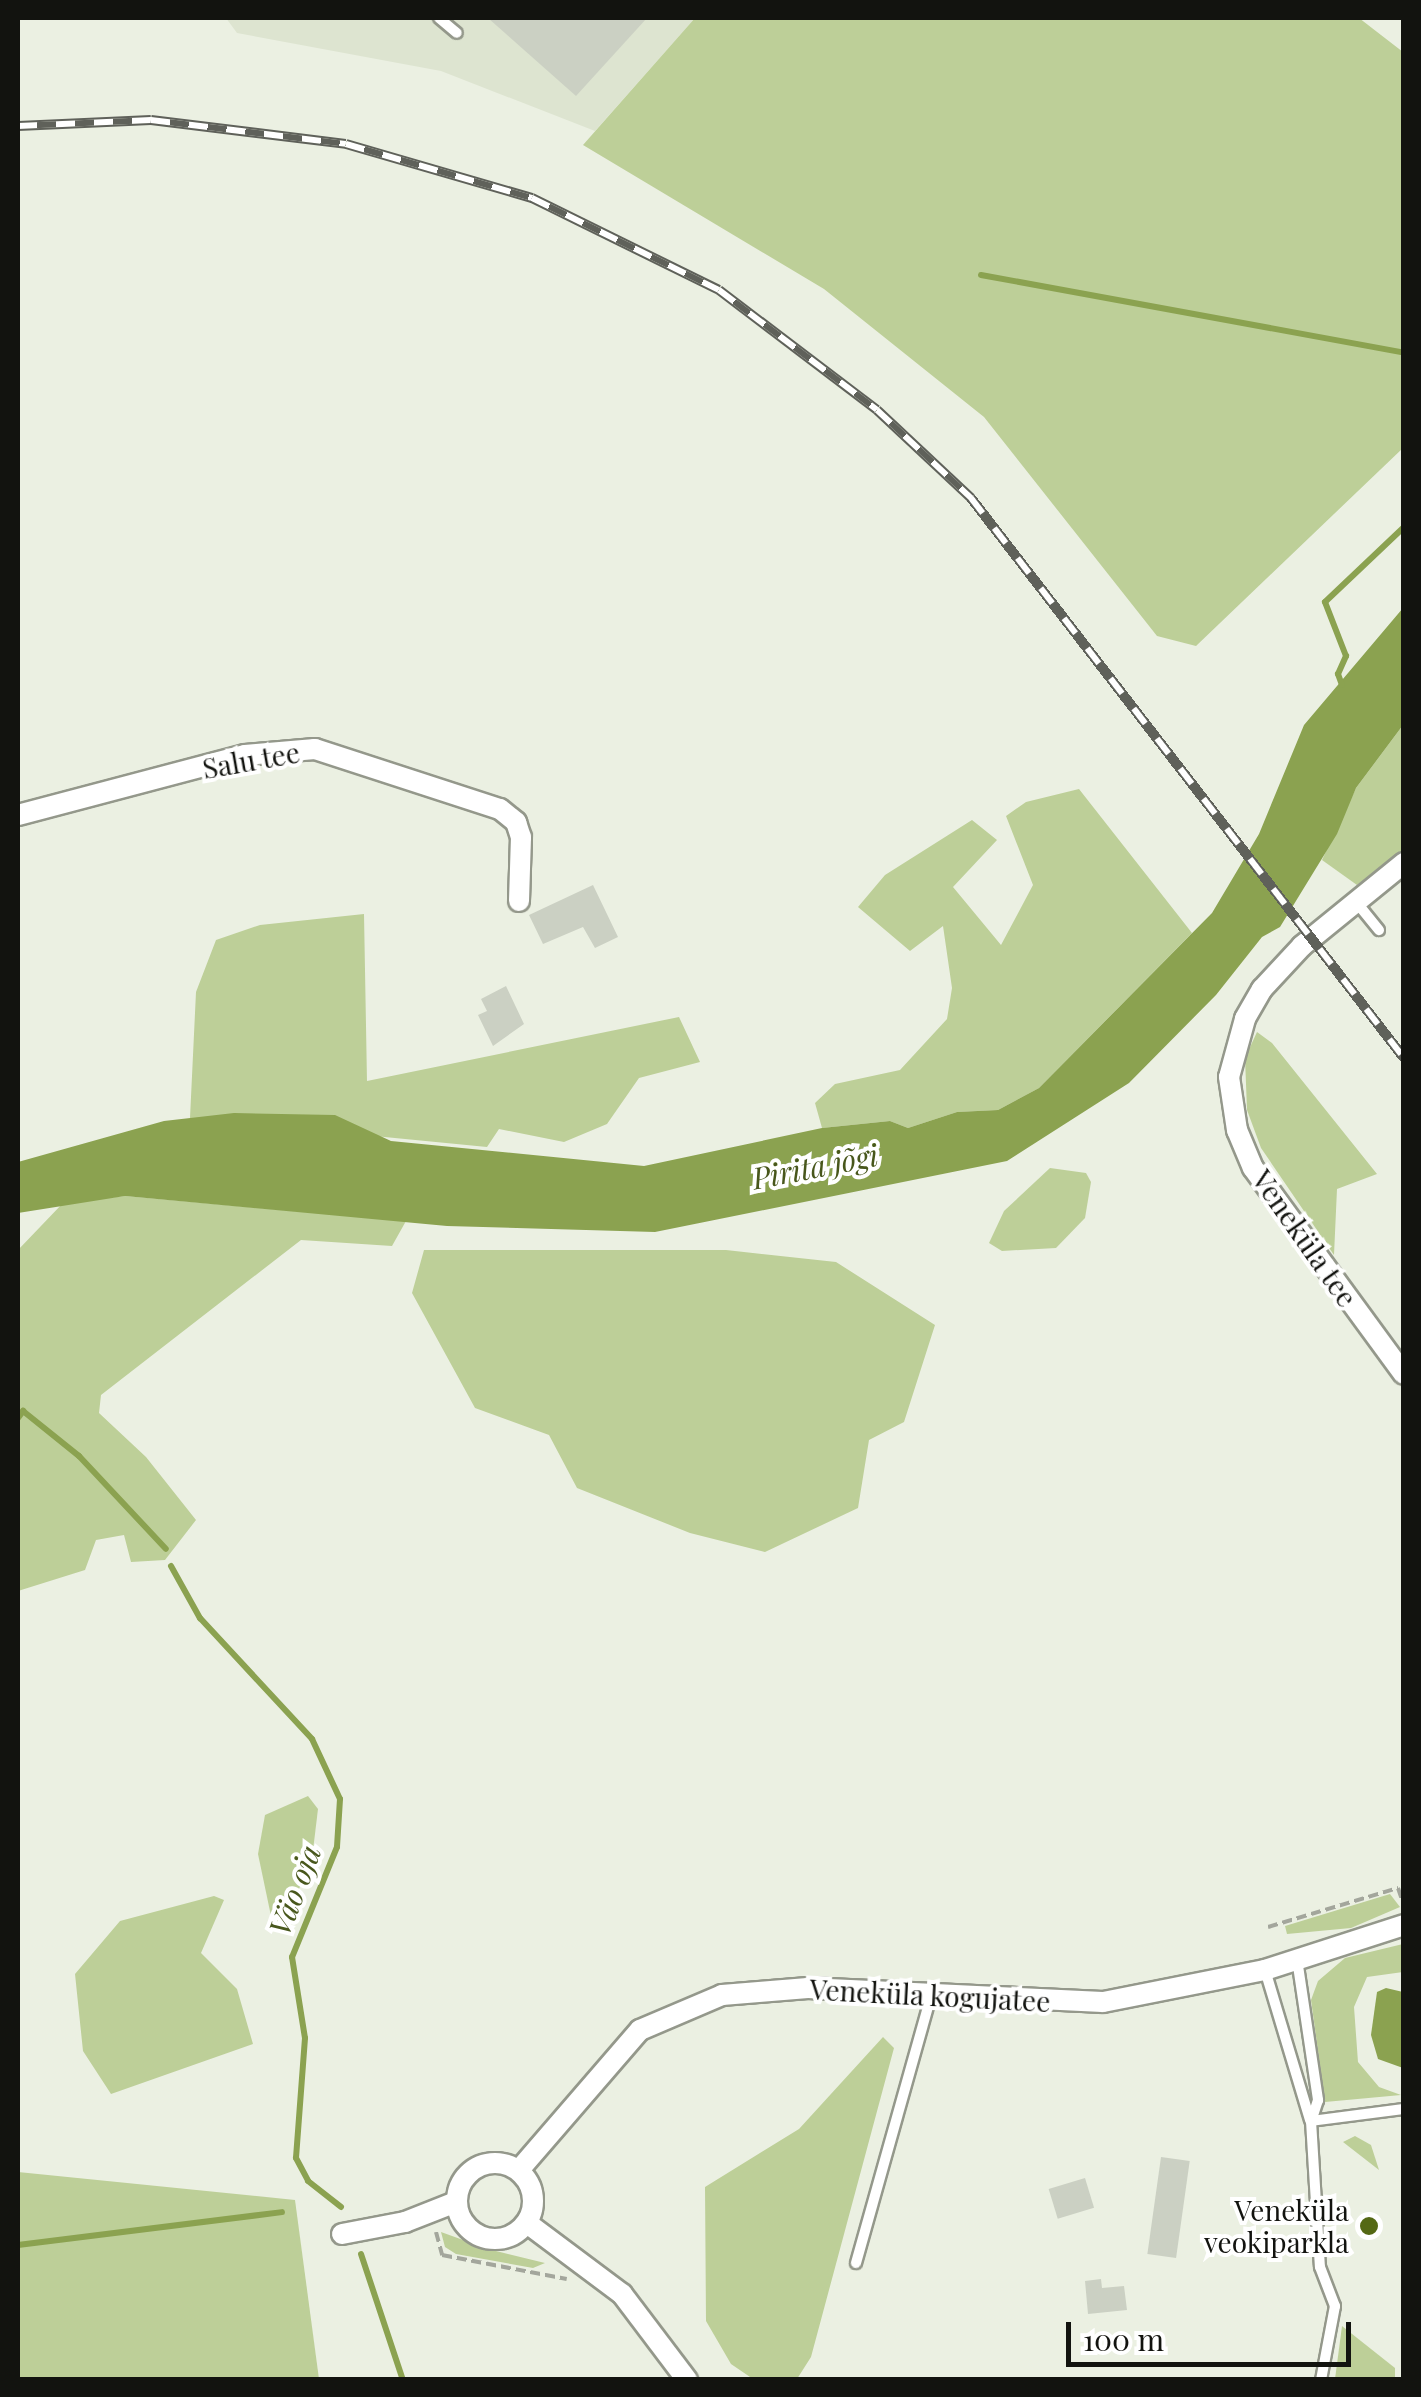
<!DOCTYPE html>
<meta charset="utf-8">
<style>
body{margin:0}
#map{position:relative;width:1421px;height:2397px;overflow:hidden;background:#ebf0e2;font-family:"Playfair Display",serif}
div>[style]{position:absolute}
.built>*{inset:0;background:#dde4d0}
.green>*{inset:0;background:#bdcf98}
.water>*{inset:0;background:#8ba250}
.stream>*{height:6px;margin:-3px;padding:0 3px;transform-origin:3px;border-radius:3px;background:#8ba250}
.building>*{inset:0;background:#cbd0c3;transform-origin:0 0}
.path>*{height:4px;margin-top:-2px;transform-origin:0;background:repeating-linear-gradient(90deg,#a3a69c 0 10px,transparent 0 15px)}
.roads{filter:drop-shadow(2px 0 #94988b) drop-shadow(-2px 0 #94988b) drop-shadow(0 2px #94988b) drop-shadow(0 -2px #94988b)}
.lane>*{height:10px;margin:-5px;padding:0 5px;transform-origin:5px;border-radius:5px;background:#fff}
.street>*{height:20px;margin:-10px;padding:0 10px;transform-origin:10px;border-radius:10px;background:#fff}
.street>.ring{margin:-10px;padding:0;box-sizing:content-box;background:none;border:20px solid #fff;border-radius:50%}
.rail>*{height:10px;margin-top:-5px;transform-origin:0;background:repeating-linear-gradient(90deg,#fff 0 19px,#5f615a 0 38px);box-sizing:border-box;border-block:2px solid #5f615a}
.dots>*{width:28px;height:28px;translate:-50% -50%;box-sizing:border-box;border:5px solid #fff;border-radius:50%}
span{translate:-50% -50%;white-space:nowrap;text-align:center;line-height:1.15;-webkit-text-stroke:8px #fff;paint-order:stroke}
.street-label{font-size:28px;color:#12130f}
.poi-label{font-size:28px;color:#12130f}
.right{translate:-100% -50%;text-align:right}
.water-label{font-size:30px;color:#48571c;font-style:italic}
.frame{position:absolute;inset:0;border:20px solid #12130f;pointer-events:none}
.scale{position:absolute;left:1066px;top:2322px;width:285px;height:45px;box-sizing:border-box;border:5px solid #12130f;border-top:0;padding-left:12px;font-size:30px;line-height:35px;white-space:nowrap;color:#12130f;-webkit-text-stroke:8px #fff;paint-order:stroke}
</style>
<div id="map">
<div class="built">
<div style="clip-path:polygon(226px 18px,695px 18px,595px 131px,441px 71px,237px 33px)"></div>
</div>
<div class="green">
<div style="clip-path:polygon(695px 18px,1359px 18px,1403px 52px,1403px 448px,1196px 646px,1157px 636px,984px 417px,824px 289px,583px 145px)"></div>
<div style="clip-path:polygon(1403px 725px,1403px 852px,1357px 885px,1322px 860px,1356px 788px)"></div>
<div style="clip-path:polygon(1079px 789px,1192px 933px,1039px 1088px,998px 1110px,957px 1112px,908px 1128px,890px 1121px,822px 1128px,815px 1103px,835px 1084px,900px 1070px,947px 1019px,952px 988px,943px 926px,910px 951px,858px 907px,885px 875px,972px 820px,997px 840px,953px 887px,1001px 945px,1033px 885px,1006px 816px,1026px 802px)"></div>
<div style="clip-path:polygon(364px 914px,367px 1081px,679px 1017px,700px 1062px,639px 1078px,607px 1124px,564px 1142px,499px 1129px,487px 1147px,190px 1118px,196px 992px,216px 940px,260px 925px)"></div>
<div style="clip-path:polygon(1257px 1032px,1272px 1043px,1377px 1174px,1337px 1189px,1334px 1255px,1261px 1148px,1247px 1110px,1245px 1058px)"></div>
<div style="clip-path:polygon(1050px 1168px,1086px 1173px,1091px 1182px,1085px 1218px,1056px 1248px,1002px 1251px,989px 1243px,1004px 1211px)"></div>
<div style="clip-path:polygon(125px 1196px,406px 1221px,392px 1246px,301px 1240px,101px 1395px,99px 1413px,146px 1457px,196px 1520px,165px 1560px,131px 1562px,124px 1535px,96px 1540px,85px 1570px,18px 1591px,18px 1250px,63px 1203px)"></div>
<div style="clip-path:polygon(424px 1250px,726px 1250px,836px 1262px,935px 1325px,904px 1422px,869px 1440px,858px 1508px,765px 1552px,690px 1533px,577px 1488px,549px 1435px,475px 1408px,412px 1293px)"></div>
<div style="clip-path:polygon(308px 1796px,318px 1809px,311px 1867px,280px 1923px,271px 1916px,258px 1854px,265px 1815px)"></div>
<div style="clip-path:polygon(1390px 1894px,1400px 1907px,1351px 1928px,1287px 1934px,1285px 1926px)"></div>
<div style="clip-path:polygon(214px 1896px,224px 1900px,201px 1953px,237px 1989px,253px 2044px,111px 2094px,83px 2051px,75px 1974px,120px 1921px)"></div>
<div style="clip-path:polygon(1403px 1944px,1403px 1972px,1367px 1977px,1354px 2007px,1358px 2062px,1379px 2087px,1401px 2095px,1325px 2102px,1311px 2000px,1318px 1981px,1345px 1958px)"></div>
<div style="clip-path:polygon(883px 2037px,894px 2048px,811px 2357px,797px 2379px,753px 2379px,731px 2364px,706px 2321px,705px 2187px,799px 2129px)"></div>
<div style="clip-path:polygon(1355px 2136px,1371px 2145px,1379px 2170px,1343px 2142px)"></div>
<div style="clip-path:polygon(18px 2172px,295px 2200px,319px 2379px,18px 2379px)"></div>
<div style="clip-path:polygon(441px 2232px,488px 2249px,545px 2263px,533px 2268px,456px 2254px,445px 2247px)"></div>
<div style="clip-path:polygon(1342px 2326px,1395px 2368px,1395px 2379px,1335px 2379px)"></div>
</div>
<div class="water">
<div style="clip-path:polygon(1403px 608px,1403px 725px,1356px 788px,1337px 834px,1280px 927px,1262px 937px,1216px 995px,1129px 1083px,1007px 1161px,655px 1232px,447px 1226px,125px 1196px,18px 1213px,18px 1162px,164px 1121px,234px 1113px,335px 1115px,391px 1141px,644px 1166px,822px 1128px,890px 1121px,908px 1128px,957px 1112px,998px 1110px,1039px 1088px,1212px 913px,1259px 834px,1304px 725px)"></div>
<div style="clip-path:polygon(1386px 1988px,1403px 1992px,1403px 2068px,1378px 2059px,1371px 2035px,1377px 1992px)"></div>
</div>
<div class="stream">
<div style="left:981px;top:275px;width:430px;rotate:10.4deg"></div>
<div style="left:1342px;top:685px;width:12px;rotate:-110deg"></div>
<div style="left:1338px;top:674px;width:20px;rotate:-66deg"></div>
<div style="left:1346px;top:656px;width:58px;rotate:-111.3deg"></div>
<div style="left:1325px;top:602px;width:109px;rotate:-43.5deg"></div>
<div style="left:18px;top:1418px;width:9px;rotate:-54deg"></div>
<div style="left:23px;top:1411px;width:72px;rotate:38.8deg"></div>
<div style="left:79px;top:1456px;width:127px;rotate:46.9deg"></div>
<div style="left:171px;top:1566px;width:60px;rotate:60.9deg"></div>
<div style="left:200px;top:1618px;width:165px;rotate:47.2deg"></div>
<div style="left:312px;top:1739px;width:66px;rotate:65deg"></div>
<div style="left:340px;top:1799px;width:48px;rotate:93.6deg"></div>
<div style="left:337px;top:1847px;width:119px;rotate:112.2deg"></div>
<div style="left:292px;top:1957px;width:82px;rotate:80.9deg"></div>
<div style="left:305px;top:2038px;width:120px;rotate:94.3deg"></div>
<div style="left:296px;top:2158px;width:26px;rotate:62deg"></div>
<div style="left:308px;top:2181px;width:42px;rotate:38.2deg"></div>
<div style="left:18px;top:2245px;width:266px;rotate:-7.1deg"></div>
<div style="left:361px;top:2254px;width:133px;rotate:71.6deg"></div>
</div>
<div class="building">
<div style="clip-path:polygon(488px 18px,647px 18px,576px 96px)"></div>
<div style="clip-path:polygon(593px 885px,618px 937px,595px 948px,583px 927px,543px 944px,529px 915px)"></div>
<div style="clip-path:polygon(506px 986px,524px 1024px,493px 1046px,478px 1015px,487px 1011px,481px 999px)"></div>
<div style="left:1161px;top:2157px;width:29px;height:98px;rotate:8deg"></div>
<div style="left:1085px;top:2178px;width:31px;height:38px;rotate:73deg"></div>
<div style="clip-path:polygon(1101px 2279px,1102px 2288px,1124px 2286px,1127px 2310px,1088px 2314px,1085px 2281px)"></div>
</div>
<div class="path">
<div style="left:1268px;top:1927px;width:136px;rotate:-16.7deg"></div>
<div style="left:1398px;top:1888px;width:18px;rotate:71deg"></div>
<div style="left:436px;top:2232px;width:24px;rotate:75deg"></div>
<div style="left:442px;top:2255px;width:127px;rotate:10.9deg"></div>
</div>
<div class="roads">
<div class="lane">
<div style="left:439px;top:18px;width:23px;rotate:40deg"></div>
<div style="left:1357px;top:903px;width:35px;rotate:51deg"></div>
<div style="left:1297px;top:1959px;width:143px;rotate:81.5deg"></div>
<div style="left:1318px;top:2100px;width:22px;rotate:108deg"></div>
<div style="left:1311px;top:2121px;width:146px;rotate:86.5deg"></div>
<div style="left:1320px;top:2267px;width:42px;rotate:69deg"></div>
<div style="left:1335px;top:2306px;width:75px;rotate:100.7deg"></div>
<div style="left:1265px;top:1970px;width:157px;rotate:73.3deg"></div>
<div style="left:1311px;top:2121px;width:94px;rotate:-7.4deg"></div>
<div style="left:856px;top:2263px;width:277px;rotate:-74.3deg"></div>
</div>
<div class="street">
<div style="left:18px;top:815px;width:235px;rotate:-14.8deg"></div>
<div style="left:245px;top:755px;width:70px;rotate:-4.9deg"></div>
<div style="left:315px;top:749px;width:194px;rotate:18deg"></div>
<div style="left:500px;top:809px;width:21px;rotate:39deg"></div>
<div style="left:516px;top:822px;width:16px;rotate:72deg"></div>
<div style="left:521px;top:837px;width:64px;rotate:91.8deg"></div>
<div style="left:1404px;top:863px;width:132px;rotate:140.9deg"></div>
<div style="left:1302px;top:946px;width:59px;rotate:132.9deg"></div>
<div style="left:1262px;top:989px;width:34px;rotate:120deg"></div>
<div style="left:1245px;top:1019px;width:60px;rotate:105.4deg"></div>
<div style="left:1229px;top:1077px;width:54px;rotate:81.4deg"></div>
<div style="left:1237px;top:1130px;width:41px;rotate:67.2deg"></div>
<div style="left:1253px;top:1168px;width:255px;rotate:53.8deg"></div>
<div class="ring" style="left:457px;top:2163px;width:56px;height:56px"></div>
<div style="left:519px;top:2170px;width:185px;rotate:-49.2deg"></div>
<div style="left:640px;top:2030px;width:89px;rotate:-23.1deg"></div>
<div style="left:722px;top:1995px;width:86px;rotate:-4.7deg"></div>
<div style="left:808px;top:1988px;width:295px;rotate:2.7deg"></div>
<div style="left:1103px;top:2002px;width:165px;rotate:-11.2deg"></div>
<div style="left:1265px;top:1970px;width:146px;rotate:-17.9deg"></div>
<div style="left:527px;top:2223px;width:119px;rotate:36.8deg"></div>
<div style="left:622px;top:2294px;width:108px;rotate:52.9deg"></div>
<div style="left:342px;top:2234px;width:64px;rotate:-10.8deg"></div>
<div style="left:405px;top:2222px;width:55px;rotate:-21.4deg"></div>
</div>
</div>
<div class="rail">
<div style="left:18px;top:126px;width:133px;rotate:-2.6deg"></div>
<div style="left:151px;top:120px;width:196px;rotate:7deg"></div>
<div style="left:346px;top:144px;width:194px;rotate:16.2deg"></div>
<div style="left:532px;top:198px;width:208px;rotate:26.2deg"></div>
<div style="left:719px;top:290px;width:198px;rotate:37.2deg"></div>
<div style="left:877px;top:410px;width:129px;rotate:43.1deg"></div>
<div style="left:971px;top:498px;width:708px;rotate:52.29deg"></div>
</div>
<div class="dots">
<div style="left:1369px;top:2226px;background:#546814"></div>
</div>
<div class="street-label">
<span style="left:251px;top:760px;rotate:-10deg">Salu tee</span>
<span style="left:1305px;top:1238px;rotate:55deg">Veneküla tee</span>
<span style="left:930px;top:1995px;rotate:3deg">Veneküla kogujatee</span>
</div>
<div class="poi-label">
<span class="right" style="left:1349px;top:2226px">Veneküla<br>veokiparkla</span>
</div>
<div class="water-label">
<span style="left:815px;top:1166px;rotate:-11deg">Pirita jõgi</span>
<span style="left:294px;top:1890px;rotate:-69deg">Väo oja</span>
</div>
<div class="frame"></div>
<div class="scale">100 m</div>
</div>
